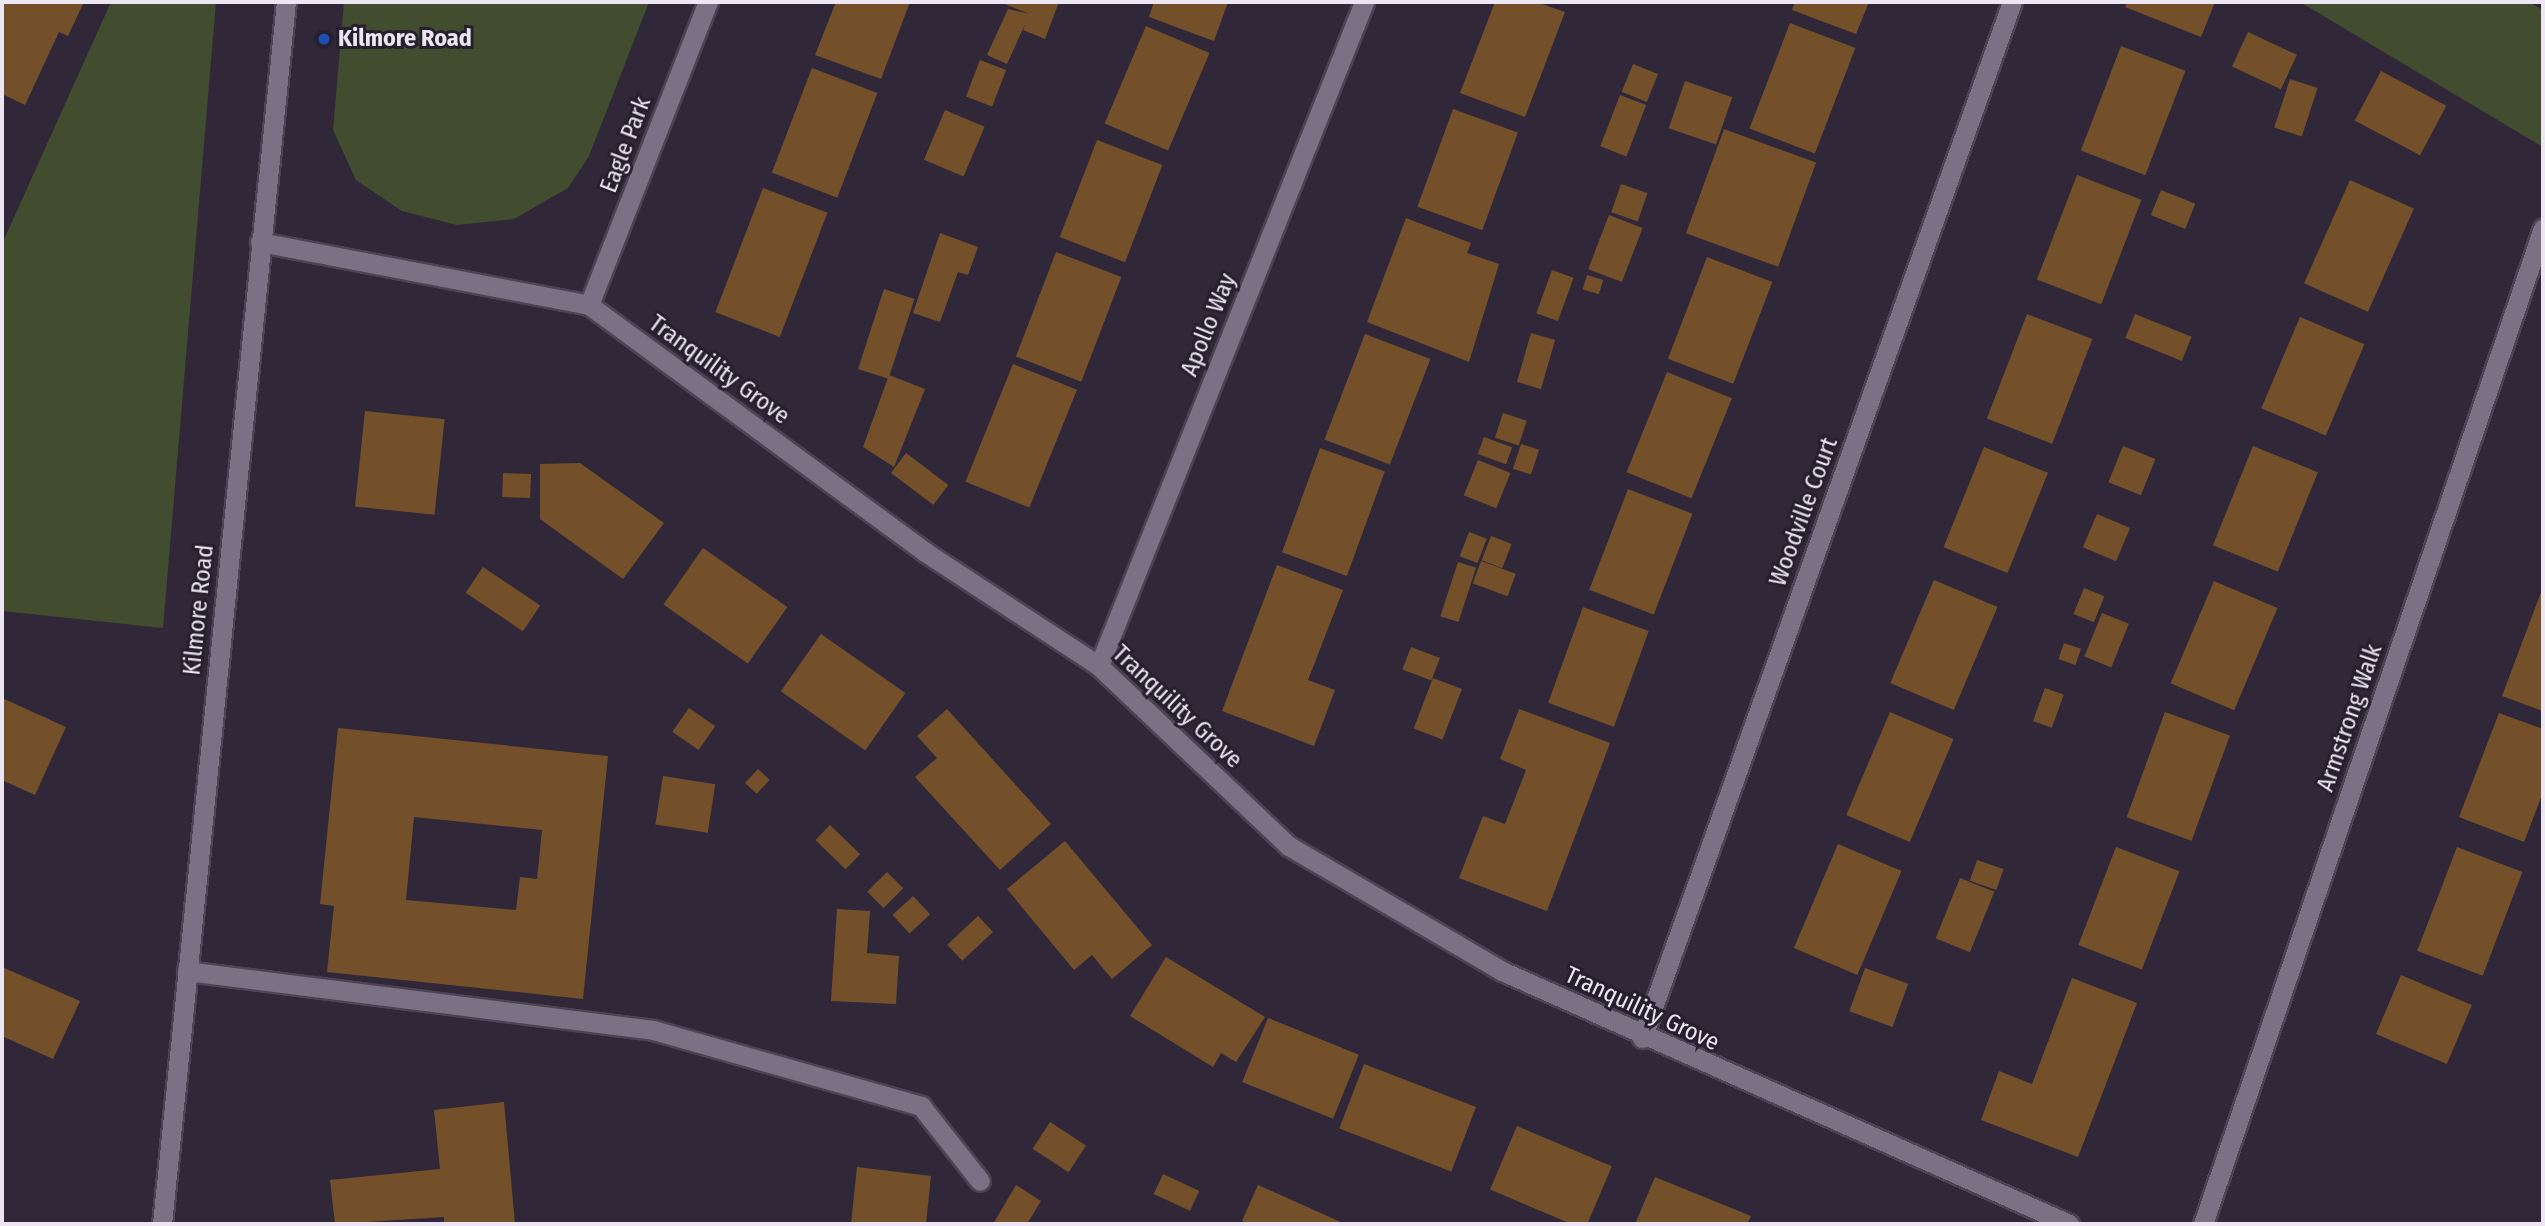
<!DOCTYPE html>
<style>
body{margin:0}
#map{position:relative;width:2545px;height:1226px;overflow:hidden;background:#302839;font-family:"Fira Sans Condensed",sans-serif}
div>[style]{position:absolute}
.green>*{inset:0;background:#424d2f}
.building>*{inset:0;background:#73502a;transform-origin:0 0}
.roads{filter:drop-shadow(2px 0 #4b4452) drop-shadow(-2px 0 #4b4452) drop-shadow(0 2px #4b4452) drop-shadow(0 -2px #4b4452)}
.service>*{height:19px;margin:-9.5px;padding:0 9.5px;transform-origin:9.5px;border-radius:9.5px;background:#7a7185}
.minor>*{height:19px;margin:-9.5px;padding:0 9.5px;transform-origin:9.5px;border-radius:9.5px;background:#7a7185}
.tertiary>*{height:19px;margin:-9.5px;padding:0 9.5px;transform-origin:9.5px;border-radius:9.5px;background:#7a7185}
.dots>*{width:19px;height:19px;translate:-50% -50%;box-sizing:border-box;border:4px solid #261f2f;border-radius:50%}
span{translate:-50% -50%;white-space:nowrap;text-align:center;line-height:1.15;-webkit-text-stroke:6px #261f2f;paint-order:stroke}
.poi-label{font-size:24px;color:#ebe6f1;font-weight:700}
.left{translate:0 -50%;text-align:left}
.street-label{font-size:24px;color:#ebe6f1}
.frame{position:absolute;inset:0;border:4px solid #ebe6f1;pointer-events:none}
</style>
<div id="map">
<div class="green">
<div style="clip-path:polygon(111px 2px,216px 2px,163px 628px,2px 611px,2px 244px)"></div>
<div style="clip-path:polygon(344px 2px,649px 2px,589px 156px,568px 188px,514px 219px,457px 225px,402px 211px,356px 180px,333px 130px)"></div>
<div style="clip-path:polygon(2300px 2px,2529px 2px,2543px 10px,2543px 147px)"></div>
</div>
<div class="building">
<div style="clip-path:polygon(2px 2px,84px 2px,68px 36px,59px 32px,25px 105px,2px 94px)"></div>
<div style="clip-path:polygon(836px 2px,910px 2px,881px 79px,815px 55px)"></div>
<div style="clip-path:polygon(1000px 2px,1059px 2px,1045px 39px,1023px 30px,1026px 22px,1007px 64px,987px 55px,1008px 9px,1030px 14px)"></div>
<div style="clip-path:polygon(1154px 2px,1228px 2px,1214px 41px,1149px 17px)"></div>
<div style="clip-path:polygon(1495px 2px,1536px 2px,1565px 12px,1525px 117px,1460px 93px)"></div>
<div style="clip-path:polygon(1795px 2px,1869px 2px,1856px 34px,1792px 10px)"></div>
<div style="clip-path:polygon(2128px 2px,2215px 2px,2201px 37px,2125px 7px)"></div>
<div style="left:1790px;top:23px;width:70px;height:113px;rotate:21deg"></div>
<div style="left:1146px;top:26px;width:69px;height:106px;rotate:23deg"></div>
<div style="left:2248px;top:32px;width:54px;height:38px;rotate:25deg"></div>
<div style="left:2121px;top:46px;width:69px;height:112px;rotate:21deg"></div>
<div style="left:980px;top:60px;width:28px;height:39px;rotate:21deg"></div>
<div style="left:1633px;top:64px;width:27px;height:30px;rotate:22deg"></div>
<div style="left:812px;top:68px;width:70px;height:112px;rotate:21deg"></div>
<div style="left:2381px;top:71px;width:74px;height:56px;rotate:28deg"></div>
<div style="left:2290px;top:79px;width:29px;height:51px;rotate:18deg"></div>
<div style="left:1685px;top:81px;width:50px;height:50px;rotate:19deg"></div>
<div style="left:1620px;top:95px;width:28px;height:55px;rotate:21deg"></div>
<div style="left:1453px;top:109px;width:69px;height:104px;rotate:20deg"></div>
<div style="left:945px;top:110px;width:43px;height:54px;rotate:23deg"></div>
<div style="left:1724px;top:129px;width:98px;height:111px;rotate:20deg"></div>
<div style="left:1097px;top:140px;width:70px;height:104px;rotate:21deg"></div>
<div style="left:2077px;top:175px;width:69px;height:112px;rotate:21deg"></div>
<div style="left:2350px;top:180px;width:70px;height:113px;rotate:24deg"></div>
<div style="left:1621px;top:184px;width:28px;height:30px;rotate:19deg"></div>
<div style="left:763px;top:188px;width:69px;height:133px;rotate:21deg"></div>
<div style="left:2161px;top:190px;width:37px;height:27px;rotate:22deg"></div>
<div style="left:1609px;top:215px;width:36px;height:58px;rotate:21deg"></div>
<div style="clip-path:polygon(1406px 218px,1471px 243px,1467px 253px,1499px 264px,1469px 362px,1367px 322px)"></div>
<div style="clip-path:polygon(940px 233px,978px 247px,968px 275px,958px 272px,940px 322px,913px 313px)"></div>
<div style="left:1056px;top:252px;width:70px;height:112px;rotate:21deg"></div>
<div style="left:1707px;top:257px;width:70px;height:109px;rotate:21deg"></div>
<div style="left:1552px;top:270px;width:23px;height:46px;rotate:20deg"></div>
<div style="left:1587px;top:275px;width:17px;height:15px;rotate:17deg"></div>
<div style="left:884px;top:289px;width:32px;height:84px;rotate:18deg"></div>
<div style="left:2027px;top:314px;width:70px;height:112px;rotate:21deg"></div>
<div style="left:2135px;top:314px;width:61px;height:26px;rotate:22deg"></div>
<div style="left:2300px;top:317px;width:70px;height:99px;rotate:23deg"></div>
<div style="left:1531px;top:333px;width:25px;height:51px;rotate:16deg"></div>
<div style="left:1365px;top:334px;width:70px;height:113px;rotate:21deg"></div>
<div style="left:1013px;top:364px;width:69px;height:127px;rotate:22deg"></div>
<div style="left:1667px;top:372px;width:70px;height:108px;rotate:22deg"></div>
<div style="clip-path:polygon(889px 375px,925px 389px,894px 467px,863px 447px)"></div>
<div style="left:365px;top:411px;width:80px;height:96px;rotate:6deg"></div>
<div style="left:1503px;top:413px;width:25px;height:26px;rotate:18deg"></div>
<div style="left:1484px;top:437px;width:30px;height:18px;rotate:20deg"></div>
<div style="left:1521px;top:444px;width:19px;height:26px;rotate:18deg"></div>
<div style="left:2123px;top:446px;width:35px;height:39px;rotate:22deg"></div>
<div style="left:2253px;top:446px;width:70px;height:107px;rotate:22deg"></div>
<div style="left:1984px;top:447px;width:69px;height:108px;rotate:22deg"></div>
<div style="left:1320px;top:448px;width:69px;height:111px;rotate:20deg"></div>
<div style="left:906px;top:453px;width:53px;height:25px;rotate:37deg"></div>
<div style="left:1478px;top:460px;width:35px;height:38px;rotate:22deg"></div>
<div style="clip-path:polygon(580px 463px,664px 523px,623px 579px,540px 519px,540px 464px)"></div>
<div style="left:503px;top:473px;width:28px;height:24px;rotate:2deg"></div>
<div style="left:1628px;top:489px;width:69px;height:108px;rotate:21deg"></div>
<div style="left:2097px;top:514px;width:36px;height:36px;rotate:23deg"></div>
<div style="left:1469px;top:532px;width:19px;height:26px;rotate:21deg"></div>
<div style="left:1491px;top:536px;width:22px;height:26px;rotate:21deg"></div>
<div style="left:703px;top:548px;width:103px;height:69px;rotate:35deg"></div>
<div style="left:1481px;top:561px;width:37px;height:24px;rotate:20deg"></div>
<div style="left:1458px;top:562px;width:19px;height:57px;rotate:18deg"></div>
<div style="clip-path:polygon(1277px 565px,1343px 590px,1308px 680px,1335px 690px,1314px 746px,1222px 711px)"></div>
<div style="left:483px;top:567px;width:69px;height:31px;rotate:34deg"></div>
<div style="left:1934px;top:580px;width:69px;height:112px;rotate:23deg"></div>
<div style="left:2214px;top:581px;width:69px;height:111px;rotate:23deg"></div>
<div style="clip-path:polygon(2543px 587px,2543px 711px,2502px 696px)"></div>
<div style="left:2084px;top:588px;width:22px;height:28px;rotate:22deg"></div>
<div style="left:1583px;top:607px;width:70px;height:102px;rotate:20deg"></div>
<div style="left:2102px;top:613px;width:29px;height:47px;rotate:22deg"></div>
<div style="left:821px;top:634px;width:103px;height:70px;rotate:35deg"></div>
<div style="left:2064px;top:643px;width:18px;height:17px;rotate:19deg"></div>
<div style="left:1411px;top:647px;width:31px;height:24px;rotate:21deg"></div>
<div style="left:1433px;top:678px;width:31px;height:54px;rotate:21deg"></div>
<div style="left:2045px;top:688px;width:20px;height:35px;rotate:20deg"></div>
<div style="clip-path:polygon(2px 698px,66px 727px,35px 795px,2px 780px)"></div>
<div style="left:689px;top:708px;width:32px;height:29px;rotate:35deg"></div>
<div style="clip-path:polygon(947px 709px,1051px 824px,1000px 870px,915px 777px,937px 758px,917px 736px)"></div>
<div style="clip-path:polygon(1519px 709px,1610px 743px,1547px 911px,1459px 878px,1483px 816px,1505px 824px,1526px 770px,1500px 759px)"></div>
<div style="left:1890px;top:712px;width:69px;height:112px;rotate:23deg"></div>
<div style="left:2165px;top:712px;width:69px;height:112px;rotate:20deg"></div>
<div style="clip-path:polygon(2499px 713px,2543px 729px,2543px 792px,2524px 842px,2459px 817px)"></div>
<div style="clip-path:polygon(evenodd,338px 728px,608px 756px,583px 999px,327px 972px,334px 906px,320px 904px,338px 728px,414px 817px,542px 830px,537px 879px,520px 877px,516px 910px,406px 900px,414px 817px)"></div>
<div style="left:758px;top:769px;width:16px;height:19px;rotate:43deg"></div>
<div style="left:663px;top:776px;width:53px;height:49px;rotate:9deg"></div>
<div style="left:830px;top:825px;width:42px;height:21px;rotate:44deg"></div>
<div style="clip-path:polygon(1065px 841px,1152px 945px,1112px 979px,1092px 955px,1074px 970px,1007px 889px)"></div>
<div style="left:1838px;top:844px;width:69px;height:113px;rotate:23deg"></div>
<div style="left:2116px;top:847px;width:68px;height:105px;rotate:21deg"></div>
<div style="left:2457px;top:847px;width:70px;height:111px;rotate:21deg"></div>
<div style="left:1977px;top:860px;width:28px;height:22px;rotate:19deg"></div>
<div style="left:887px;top:872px;width:23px;height:28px;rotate:45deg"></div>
<div style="left:1960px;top:878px;width:37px;height:65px;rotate:22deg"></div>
<div style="left:913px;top:896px;width:25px;height:28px;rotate:47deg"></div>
<div style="clip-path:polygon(837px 909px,870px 911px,867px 953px,899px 956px,896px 1004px,831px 1001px)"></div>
<div style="left:978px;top:916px;width:22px;height:42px;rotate:47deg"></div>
<div style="clip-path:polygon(1166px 957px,1265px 1017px,1236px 1062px,1221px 1053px,1213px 1067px,1130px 1016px)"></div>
<div style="clip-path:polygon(2px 967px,80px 1001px,53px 1059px,2px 1036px)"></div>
<div style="left:1865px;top:968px;width:46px;height:46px;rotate:20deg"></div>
<div style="left:2401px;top:975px;width:77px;height:64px;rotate:23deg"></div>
<div style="clip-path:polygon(2072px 978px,2137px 1003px,2078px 1157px,1981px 1120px,1999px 1071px,2032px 1084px)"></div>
<div style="left:1268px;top:1018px;width:98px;height:69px;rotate:22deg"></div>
<div style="left:1364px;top:1064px;width:120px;height:69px;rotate:21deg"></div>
<div style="clip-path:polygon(504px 1102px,515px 1224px,444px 1224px,444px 1217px,335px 1224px,330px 1180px,440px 1169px,434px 1110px)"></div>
<div style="left:1050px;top:1122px;width:43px;height:32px;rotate:33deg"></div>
<div style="left:1517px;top:1126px;width:103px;height:69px;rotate:23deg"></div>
<div style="clip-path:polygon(857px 1167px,931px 1176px,926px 1224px,851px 1224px)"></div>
<div style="left:1163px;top:1174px;width:40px;height:22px;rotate:25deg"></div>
<div style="clip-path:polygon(1655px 1177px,1751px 1216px,1747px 1224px,1635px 1224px)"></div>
<div style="clip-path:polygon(1016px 1185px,1041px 1201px,1027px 1224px,993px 1224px)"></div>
<div style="clip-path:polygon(1258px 1185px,1323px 1214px,1345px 1224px,1249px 1224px,1242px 1221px)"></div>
</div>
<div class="roads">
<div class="service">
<div style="left:187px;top:971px;width:470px;rotate:7.2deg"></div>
<div style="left:653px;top:1030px;width:279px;rotate:15.8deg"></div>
<div style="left:921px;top:1106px;width:95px;rotate:51.8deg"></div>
</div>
<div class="minor">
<div style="left:260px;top:242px;width:335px;rotate:10.8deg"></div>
<div style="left:589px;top:305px;width:417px;rotate:36.3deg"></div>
<div style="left:925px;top:552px;width:208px;rotate:33.2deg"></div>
<div style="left:1099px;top:666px;width:262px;rotate:43.5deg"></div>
<div style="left:1289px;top:846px;width:247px;rotate:30.4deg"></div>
<div style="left:1502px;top:971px;width:621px;rotate:24.05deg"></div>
<div style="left:589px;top:305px;width:326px;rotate:-68.6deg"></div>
<div style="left:1099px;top:666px;width:715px;rotate:-68.24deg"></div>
<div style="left:1642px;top:1038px;width:1100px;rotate:-70.35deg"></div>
<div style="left:2203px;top:1224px;width:1052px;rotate:-71.15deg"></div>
</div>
<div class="tertiary">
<div style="left:162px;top:1224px;width:1228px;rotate:-84.21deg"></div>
</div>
</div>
<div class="dots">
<div style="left:324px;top:39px;background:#1a4fb4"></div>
</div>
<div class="poi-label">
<span class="left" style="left:338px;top:39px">Kilmore Road</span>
</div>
<div class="street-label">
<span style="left:626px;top:145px;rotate:-69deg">Eagle Park</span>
<span style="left:1209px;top:325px;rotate:-68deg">Apollo Way</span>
<span style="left:719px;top:370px;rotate:36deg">Tranquility Grove</span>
<span style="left:1804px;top:512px;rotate:-70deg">Woodville Court</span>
<span style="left:199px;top:610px;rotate:-84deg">Kilmore Road</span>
<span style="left:1177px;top:707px;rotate:43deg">Tranquility Grove</span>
<span style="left:2350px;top:718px;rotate:-71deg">Armstrong Walk</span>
<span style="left:1642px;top:1009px;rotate:25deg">Tranquility Grove</span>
</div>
<div class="frame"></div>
</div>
